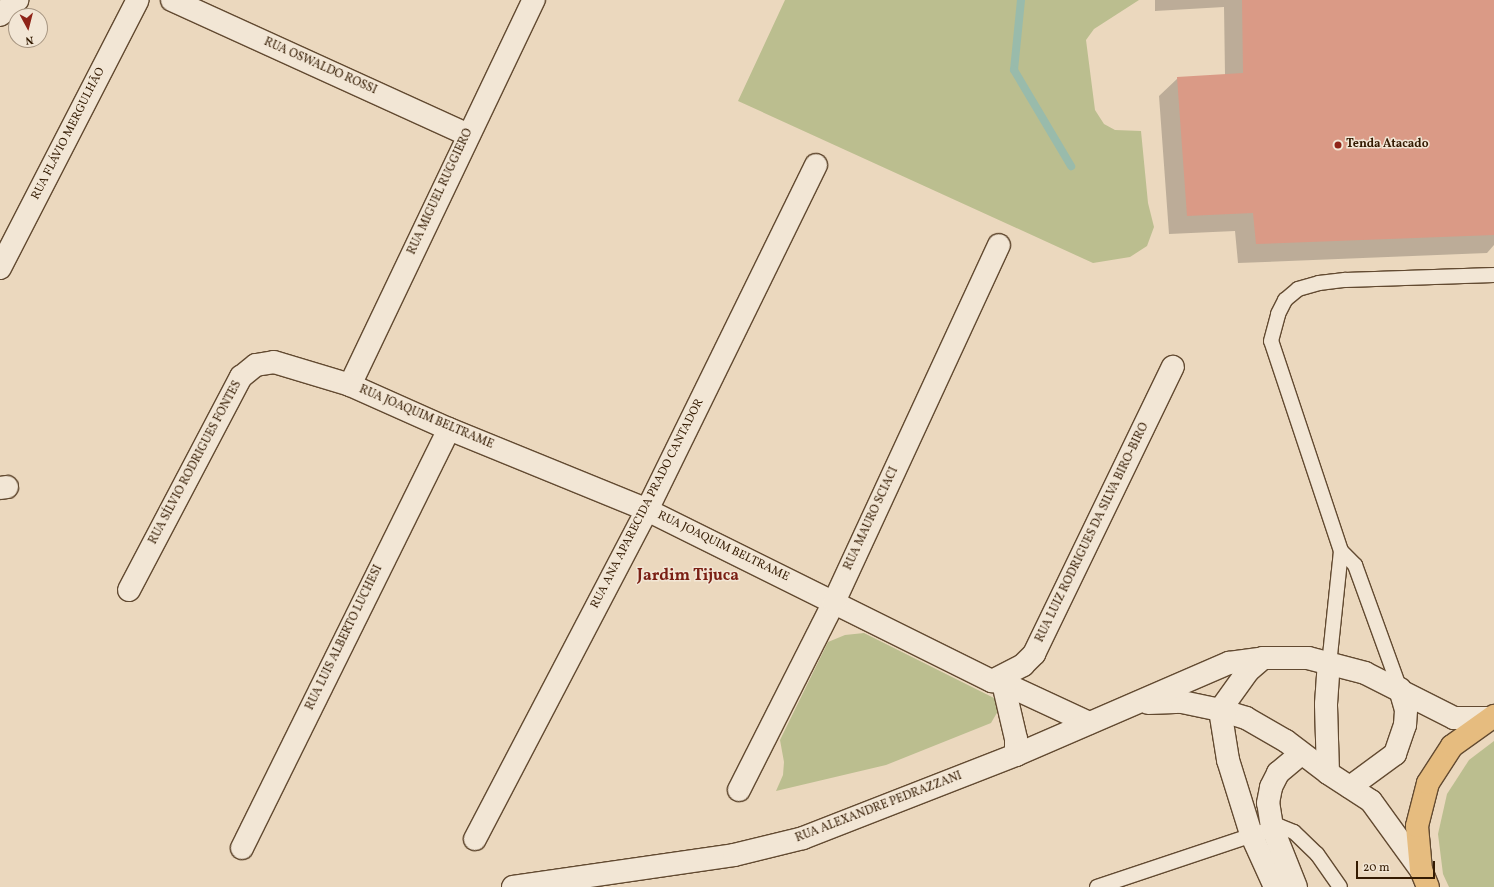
<!DOCTYPE html>
<meta charset="utf-8">
<style>
body{margin:0}
#map{position:relative;width:1494px;height:887px;overflow:hidden;background:#ebd8be;font-family:Vollkorn,serif}
div>[style]{position:absolute}
.green>*{inset:0;background:#bbbe8f}
.shadow>*{inset:0;background:#0003}
.stream>*{height:8px;margin:-4px;padding:0 4px;transform-origin:4px;border-radius:4px;background:#99bbab}
.building>*{inset:0;background:#da9a86}
.roads{filter:drop-shadow(1px 0 #624a31) drop-shadow(-1px 0 #624a31) drop-shadow(0 1px #624a31) drop-shadow(0 -1px #624a31)}
.lane>*{height:14px;margin:-7px;padding:0 7px;transform-origin:7px;border-radius:7px;background:#f2e6d5}
.street>*{height:22px;margin:-11px;padding:0 11px;transform-origin:11px;border-radius:11px;background:#f2e6d5}
.secondary>*{height:22px;margin:-11px;padding:0 11px;transform-origin:11px;border-radius:11px;background:#f2e6d5}
.primary>*{height:22px;margin:-11px;padding:0 11px;transform-origin:11px;border-radius:11px;background:#e6bc7f}
.dots>*{width:11px;height:11px;translate:-50% -50%;box-sizing:border-box;border:2px solid #f2e6d5;border-radius:50%}
span{translate:-50% -50%;white-space:nowrap;text-align:center;line-height:1.15;-webkit-text-stroke:3px #f2e6d5;paint-order:stroke}
.street-label{font-size:12px;color:#341b02}
.poi-label{font-size:12px;color:#341b02;font-weight:700}
.left{translate:0 -50%;text-align:left}
.district-label{font-size:16px;color:#7a1f14;font-weight:700}
.north{position:absolute;left:8px;top:8px;width:40px;height:40px;box-sizing:border-box;background:#f2e6d5;border:1px solid #a69581;border-radius:50%;rotate:173deg;font-size:11px;font-weight:700;line-height:16px;text-align:center;color:#341b02}
.north::after{content:'';display:block;margin:auto;width:14px;height:18px;background:#8f2418;clip-path:polygon(50% 0,100% 100%,50% 72%,0 100%)}
.scale{position:absolute;left:1356px;top:861px;width:79px;height:18px;box-sizing:border-box;border:2px solid #341b02;border-top:0;padding-left:5px;font-size:12px;line-height:14px;white-space:nowrap;color:#341b02;-webkit-text-stroke:3px #f2e6d5;paint-order:stroke}
</style>
<div id="map">
<div class="green">
<div style="clip-path:polygon(785px 0,1139px 0,1094px 29px,1086px 40px,1095px 110px,1104px 124px,1115px 130px,1141px 131px,1148px 203px,1154px 227px,1147px 246px,1130px 257px,1093px 263px,738px 101px)"></div>
<div style="clip-path:polygon(864px 633px,994px 698px,998px 711px,991px 723px,886px 765px,776px 791px,783px 775px,784px 762px,780px 740px,828px 642px,845px 635px)"></div>
<div style="clip-path:polygon(1494px 741px,1494px 887px,1449px 887px,1443px 874px,1438px 834px,1447px 794px,1469px 760px)"></div>
</div>
<div class="shadow">
<div style="clip-path:polygon(1155px 0,1494px 0,1494px 245px,1487px 253px,1238px 263px,1235px 231px,1169px 234px,1159px 96px,1178px 78px,1225px 75px,1224px 7px,1155px 11px)"></div>
</div>
<div class="stream">
<div style="left:1021px;top:0;width:70px;rotate:95.7deg"></div>
<div style="left:1014px;top:70px;width:112px;rotate:59.3deg"></div>
</div>
<div class="building">
<div style="clip-path:polygon(1242px 0,1494px 0,1494px 235px,1256px 244px,1253px 213px,1187px 216px,1177px 77px,1243px 73px)"></div>
</div>
<div class="roads">
<div class="lane">
<div style="left:1341px;top:551px;width:20px;rotate:45deg"></div>
<div style="left:1355px;top:565px;width:132px;rotate:70.1deg"></div>
<div style="left:1329px;top:665px;width:115px;rotate:-84deg"></div>
<div style="left:1341px;top:551px;width:221px;rotate:-108.4deg"></div>
<div style="left:1271px;top:341px;width:28px;rotate:-75deg"></div>
<div style="left:1278px;top:314px;width:16px;rotate:-63deg"></div>
<div style="left:1285px;top:300px;width:17px;rotate:-40deg"></div>
<div style="left:1298px;top:289px;width:22px;rotate:-16deg"></div>
<div style="left:1319px;top:283px;width:26px;rotate:-7deg"></div>
<div style="left:1345px;top:280px;width:149px;rotate:-1.9deg"></div>
<div style="left:1097px;top:887px;width:192px;rotate:-18.5deg"></div>
<div style="left:1279px;top:826px;width:16px;rotate:22deg"></div>
<div style="left:1294px;top:832px;width:32px;rotate:44deg"></div>
<div style="left:1317px;top:854px;width:40px;rotate:55.1deg"></div>
</div>
<div class="street">
<div style="left:172px;top:0;width:325px;rotate:24.5deg"></div>
<div style="left:0;top:15px;width:23px;rotate:-41deg"></div>
<div style="left:0;top:268px;width:301px;rotate:-62.8deg"></div>
<div style="left:350px;top:385px;width:427px;rotate:-64.5deg"></div>
<div style="left:0;top:488px;width:7px;rotate:-8deg"></div>
<div style="left:129px;top:590px;width:241px;rotate:-62.3deg"></div>
<div style="left:241px;top:377px;width:19px;rotate:-39deg"></div>
<div style="left:256px;top:365px;width:18px;rotate:-9deg"></div>
<div style="left:274px;top:362px;width:79px;rotate:16.8deg"></div>
<div style="left:350px;top:385px;width:108px;rotate:24deg"></div>
<div style="left:449px;top:429px;width:214px;rotate:22.2deg"></div>
<div style="left:647px;top:510px;width:385px;rotate:26.4deg"></div>
<div style="left:992px;top:681px;width:11px;rotate:10deg"></div>
<div style="left:1003px;top:683px;width:95px;rotate:24.9deg"></div>
<div style="left:992px;top:681px;width:35px;rotate:-27deg"></div>
<div style="left:1023px;top:665px;width:16px;rotate:-45deg"></div>
<div style="left:1034px;top:654px;width:319px;rotate:-64.2deg"></div>
<div style="left:1003px;top:683px;width:57px;rotate:76.9deg"></div>
<div style="left:1016px;top:739px;width:16px;rotate:90deg"></div>
<div style="left:1220px;top:710px;width:51px;rotate:80.9deg"></div>
<div style="left:1228px;top:760px;width:77px;rotate:72.7deg"></div>
<div style="left:1251px;top:834px;width:58px;rotate:65.6deg"></div>
<div style="left:739px;top:790px;width:211px;rotate:-63.2deg"></div>
<div style="left:834px;top:602px;width:393px;rotate:-65.2deg"></div>
<div style="left:475px;top:839px;width:371px;rotate:-62.4deg"></div>
<div style="left:647px;top:510px;width:384px;rotate:-63.9deg"></div>
<div style="left:242px;top:848px;width:467px;rotate:-63.7deg"></div>
<div style="left:1296px;top:887px;width:65px;rotate:-111.8deg"></div>
<div style="left:1272px;top:827px;width:24px;rotate:-99deg"></div>
<div style="left:1268px;top:803px;width:16px;rotate:-79deg"></div>
<div style="left:1271px;top:787px;width:16px;rotate:-63deg"></div>
<div style="left:1278px;top:773px;width:30px;rotate:-40deg"></div>
</div>
<div class="secondary">
<div style="left:1148px;top:703px;width:34px;rotate:-2deg"></div>
<div style="left:1182px;top:702px;width:39px;rotate:12deg"></div>
<div style="left:1220px;top:710px;width:27px;rotate:17deg"></div>
<div style="left:1246px;top:718px;width:46px;rotate:29.9deg"></div>
<div style="left:1286px;top:741px;width:53px;rotate:37.3deg"></div>
<div style="left:1328px;top:773px;width:51px;rotate:33.1deg"></div>
<div style="left:1371px;top:801px;width:85px;rotate:54.1deg"></div>
<div style="left:1220px;top:710px;width:48px;rotate:-54.3deg"></div>
<div style="left:1248px;top:671px;width:20px;rotate:-41deg"></div>
<div style="left:1328px;top:773px;width:69px;rotate:-91.7deg"></div>
<div style="left:1326px;top:704px;width:39px;rotate:-86deg"></div>
<div style="left:1350px;top:787px;width:56px;rotate:-36.3deg"></div>
<div style="left:1395px;top:754px;width:31px;rotate:-71deg"></div>
<div style="left:1405px;top:725px;width:15px;rotate:-86deg"></div>
<div style="left:1406px;top:710px;width:22px;rotate:-106deg"></div>
<div style="left:513px;top:887px;width:223px;rotate:-8.2deg"></div>
<div style="left:734px;top:855px;width:71px;rotate:-13.8deg"></div>
<div style="left:803px;top:838px;width:229px;rotate:-21.3deg"></div>
<div style="left:1016px;top:755px;width:232px;rotate:-23.4deg"></div>
<div style="left:1229px;top:663px;width:34px;rotate:-8deg"></div>
<div style="left:1263px;top:658px;width:45px"></div>
<div style="left:1308px;top:658px;width:59px;rotate:14.7deg"></div>
<div style="left:1365px;top:673px;width:100px;rotate:26.8deg"></div>
<div style="left:1454px;top:718px;width:34px"></div>
</div>
<div class="primary">
<div style="left:1428px;top:887px;width:18px;rotate:-112deg"></div>
<div style="left:1421px;top:870px;width:44px;rotate:-95.2deg"></div>
<div style="left:1417px;top:826px;width:44px;rotate:-75.7deg"></div>
<div style="left:1428px;top:783px;width:44px;rotate:-57deg"></div>
<div style="left:1452px;top:746px;width:52px;rotate:-35.5deg"></div>
</div>
</div>
<div class="dots">
<div style="left:1338px;top:145px;background:#8f2418"></div>
</div>
<div class="street-label">
<span style="left:320px;top:67px;rotate:24deg">RUA OSWALDO ROSSI</span>
<span style="left:69px;top:134px;rotate:-63deg">RUA FLÁVIO MERGULHÃO</span>
<span style="left:441px;top:192px;rotate:-65deg">RUA MIGUEL RUGGIERO</span>
<span style="left:426px;top:418px;rotate:23deg">RUA JOAQUIM BELTRAME</span>
<span style="left:196px;top:463px;rotate:-62deg">RUA SÍLVIO RODRIGUES FONTES</span>
<span style="left:648px;top:504px;rotate:-63deg">RUA ANA APARECIDA PRADO CANTADOR</span>
<span style="left:872px;top:519px;rotate:-65deg">RUA MAURO SCIACI</span>
<span style="left:1093px;top:533px;rotate:-64deg">RUA LUIZ RODRIGUES DA SILVA BIRO-BIRO</span>
<span style="left:723px;top:547px;rotate:26deg">RUA JOAQUIM BELTRAME</span>
<span style="left:345px;top:638px;rotate:-64deg">RUA LUIS ALBERTO LUCHESI</span>
<span style="left:879px;top:808px;rotate:-21deg">RUA ALEXANDRE PEDRAZZANI</span>
</div>
<div class="poi-label">
<span class="left" style="left:1346px;top:145px">Tenda Atacado</span>
</div>
<div class="district-label">
<span style="left:688px;top:576px">Jardim Tijuca</span>
</div>
<div class="north">N</div>
<div class="scale">20 m</div>
</div>
